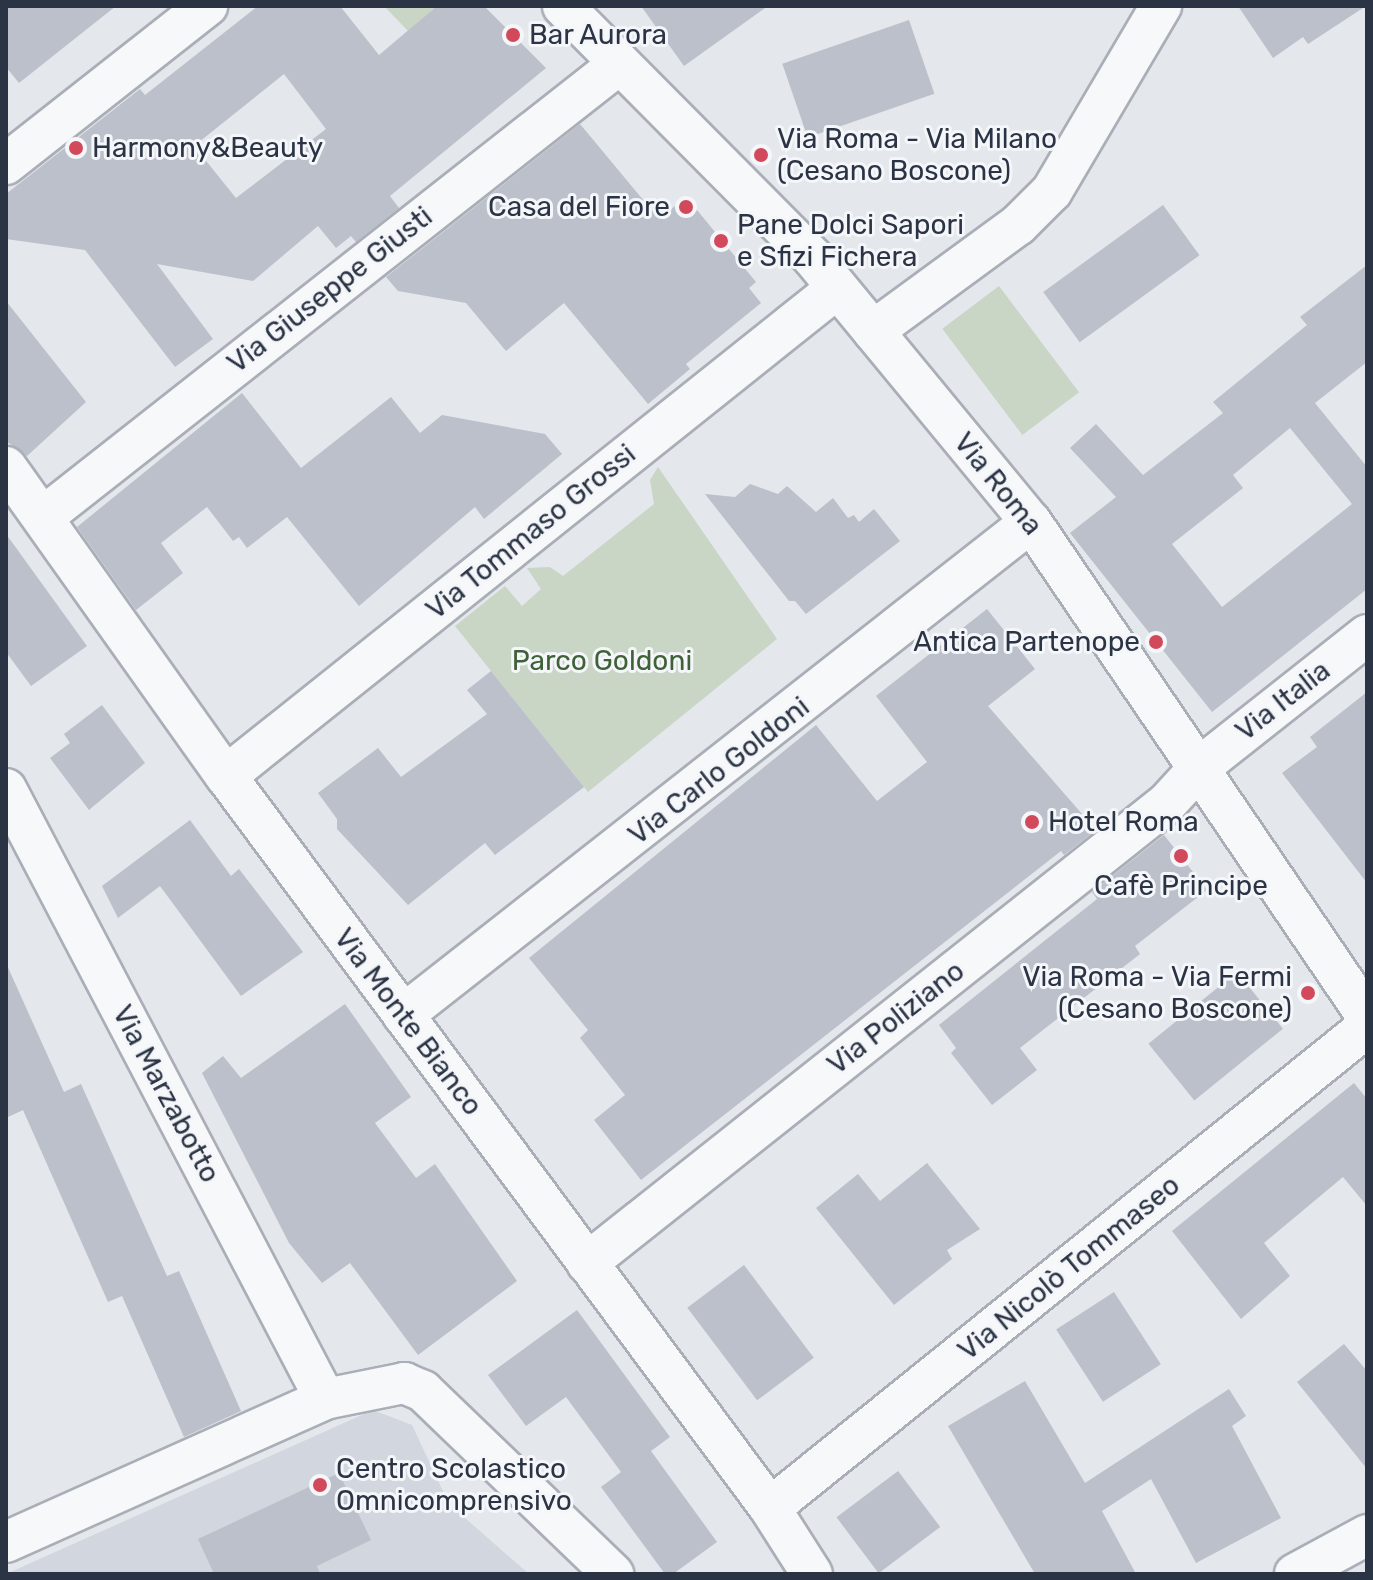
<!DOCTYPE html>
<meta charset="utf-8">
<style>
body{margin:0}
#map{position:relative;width:1373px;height:1580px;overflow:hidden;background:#e4e7ec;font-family:Rubik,sans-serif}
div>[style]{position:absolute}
.built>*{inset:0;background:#d2d6de}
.green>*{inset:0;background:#c9d6c5;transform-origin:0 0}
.building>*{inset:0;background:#bbc0ca;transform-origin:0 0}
.roads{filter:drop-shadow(2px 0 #a9aeb7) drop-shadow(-2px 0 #a9aeb7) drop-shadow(0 2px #a9aeb7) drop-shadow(0 -2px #a9aeb7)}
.street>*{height:40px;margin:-20px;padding:0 20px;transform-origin:20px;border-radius:20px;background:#f7f8fa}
.dots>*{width:22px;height:22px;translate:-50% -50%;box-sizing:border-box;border:4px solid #f4f6f9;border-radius:50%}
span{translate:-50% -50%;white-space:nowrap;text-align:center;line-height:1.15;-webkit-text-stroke:6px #f4f6f9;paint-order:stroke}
.poi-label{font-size:28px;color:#2b3445}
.left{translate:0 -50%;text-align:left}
.right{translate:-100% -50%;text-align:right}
.street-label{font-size:28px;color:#2b3445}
.park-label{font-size:28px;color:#3f6138}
.frame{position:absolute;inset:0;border:8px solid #2b3445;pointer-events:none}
</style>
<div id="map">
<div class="built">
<div style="clip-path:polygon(373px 1410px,412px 1425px,449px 1504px,529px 1574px,6px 1574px)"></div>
</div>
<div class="green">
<div style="clip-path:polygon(384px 6px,437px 6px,408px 31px)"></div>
<div style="left:999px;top:286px;width:133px;height:71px;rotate:53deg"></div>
<div style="clip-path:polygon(658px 467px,777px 639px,588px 792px,455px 626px,505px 586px,522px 606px,541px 589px,527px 568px,550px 567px,563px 576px,654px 504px,650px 480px)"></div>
</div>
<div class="building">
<div style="clip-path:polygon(6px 6px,116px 6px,19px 83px,6px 67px)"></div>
<div style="clip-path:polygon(evenodd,258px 6px,340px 6px,379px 55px,437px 6px,484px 6px,546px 68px,390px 196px,399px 208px,356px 242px,351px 236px,336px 248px,318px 226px,253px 281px,157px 264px,213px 339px,175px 367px,85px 250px,6px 239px,6px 194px,140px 89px,145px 95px,258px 6px,284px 74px,326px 129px,236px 198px,194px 146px,284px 74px)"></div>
<div style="clip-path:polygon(641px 6px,768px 6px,684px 66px)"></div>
<div style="clip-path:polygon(1238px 6px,1366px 6px,1308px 44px,1303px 37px,1273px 58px)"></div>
<div style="left:909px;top:20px;width:78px;height:134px;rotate:71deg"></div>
<div style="clip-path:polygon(580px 124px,659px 219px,681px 201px,691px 214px,697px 210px,756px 282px,749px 288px,761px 303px,686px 364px,690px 369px,648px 404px,564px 303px,506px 351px,466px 303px,398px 291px,386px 277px)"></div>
<div style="left:1163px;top:205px;width:62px;height:148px;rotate:54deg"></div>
<div style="clip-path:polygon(evenodd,1367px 265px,1367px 362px,1315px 403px,1367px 467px,1367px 589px,1212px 712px,1070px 533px,1116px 497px,1070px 448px,1096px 424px,1143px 475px,1223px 413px,1213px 402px,1307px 325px,1300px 317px,1367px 265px,1290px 428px,1352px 504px,1222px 607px,1172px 544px,1243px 488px,1233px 475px,1290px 428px)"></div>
<div style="clip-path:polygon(6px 301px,86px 402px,27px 456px,6px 441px)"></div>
<div style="clip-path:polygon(242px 393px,301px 468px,391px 397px,420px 433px,442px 415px,545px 434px,562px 454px,484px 519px,475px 507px,359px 606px,287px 517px,247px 548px,239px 537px,233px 541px,207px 507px,161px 543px,183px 573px,136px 610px,77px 527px)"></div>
<div style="clip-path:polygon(750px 484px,778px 494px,787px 486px,816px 512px,833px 498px,848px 518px,854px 515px,859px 522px,874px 509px,900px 541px,806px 614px,795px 601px,789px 601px,705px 494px,735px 497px)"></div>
<div style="clip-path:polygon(6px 534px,87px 646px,31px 686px,6px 652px)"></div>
<div style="clip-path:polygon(987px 609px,1035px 669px,988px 706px,1096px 830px,1064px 855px,1061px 851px,641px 1180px,594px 1120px,625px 1095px,580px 1038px,588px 1030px,529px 958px,816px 725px,877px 801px,927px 762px,876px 696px)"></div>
<div style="clip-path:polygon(491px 671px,584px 787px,495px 855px,485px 843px,408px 905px,337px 829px,337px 819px,318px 793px,378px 748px,401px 777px,487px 714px,467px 690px)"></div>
<div style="clip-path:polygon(1367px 692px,1367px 883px,1282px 773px,1317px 747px,1310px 737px)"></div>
<div style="clip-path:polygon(102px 705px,145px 763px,89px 810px,50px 758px,70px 743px,64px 734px)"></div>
<div style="clip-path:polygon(190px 820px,231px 876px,239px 869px,303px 952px,241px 996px,160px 886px,118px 918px,102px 886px)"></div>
<div style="clip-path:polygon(1164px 835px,1207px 890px,1135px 946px,1140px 954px,1020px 1048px,1037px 1070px,992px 1105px,951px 1053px,956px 1048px,939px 1025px,1097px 899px,1092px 892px)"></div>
<div style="clip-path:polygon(6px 963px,64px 1092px,81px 1084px,167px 1276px,179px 1271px,241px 1411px,184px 1437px,122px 1296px,108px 1302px,23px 1110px,6px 1118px)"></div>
<div style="left:1237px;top:972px;width:73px;height:114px;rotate:51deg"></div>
<div style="clip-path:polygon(345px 1004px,411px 1097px,375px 1123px,416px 1178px,435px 1164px,517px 1281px,418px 1355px,350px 1263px,322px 1283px,289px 1243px,202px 1073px,223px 1056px,241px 1078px)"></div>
<div style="clip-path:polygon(1354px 1083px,1367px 1099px,1367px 1206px,1343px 1177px,1264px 1243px,1290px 1276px,1241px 1319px,1172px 1231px)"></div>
<div style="clip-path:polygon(927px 1163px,980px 1229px,947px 1250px,952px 1259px,894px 1305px,816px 1208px,858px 1174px,880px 1201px)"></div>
<div style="left:744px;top:1265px;width:116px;height:71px;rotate:53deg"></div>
<div style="left:1114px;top:1292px;width:86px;height:69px;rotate:57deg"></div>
<div style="clip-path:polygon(577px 1310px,670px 1437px,651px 1451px,717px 1542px,673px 1574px,665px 1574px,601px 1487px,621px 1472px,566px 1397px,526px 1426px,488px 1375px)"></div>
<div style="clip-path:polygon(1344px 1344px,1367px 1371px,1367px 1469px,1297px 1382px)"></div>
<div style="clip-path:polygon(1025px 1381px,1085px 1483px,1229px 1389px,1246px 1416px,1232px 1426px,1281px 1518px,1196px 1563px,1151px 1479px,1102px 1511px,1136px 1574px,1035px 1574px,948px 1426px)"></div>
<div style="left:898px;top:1471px;width:70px;height:77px;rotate:53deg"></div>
<div style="clip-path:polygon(339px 1473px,371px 1540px,317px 1566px,320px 1574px,214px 1574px,198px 1539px)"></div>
</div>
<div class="roads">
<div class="street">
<div style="left:563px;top:6px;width:355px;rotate:45.2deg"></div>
<div style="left:813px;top:258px;width:342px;rotate:50.5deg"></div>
<div style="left:1031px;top:522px;width:597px;rotate:55.78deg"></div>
<div style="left:6px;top:164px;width:256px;rotate:-38.2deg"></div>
<div style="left:873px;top:331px;width:180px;rotate:-36.2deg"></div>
<div style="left:1018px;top:225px;width:48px;rotate:-45deg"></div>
<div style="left:1052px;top:191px;width:215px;rotate:-59.5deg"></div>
<div style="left:6px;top:467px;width:379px;rotate:54.6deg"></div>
<div style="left:226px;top:776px;width:912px;rotate:53.38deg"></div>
<div style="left:770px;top:1508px;width:78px;rotate:57.5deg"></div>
<div style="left:43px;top:517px;width:733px;rotate:-38.18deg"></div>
<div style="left:226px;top:776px;width:781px;rotate:-38.6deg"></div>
<div style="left:6px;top:789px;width:688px;rotate:62.39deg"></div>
<div style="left:403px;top:1015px;width:798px;rotate:-38.13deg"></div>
<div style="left:587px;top:1263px;width:740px;rotate:-38.42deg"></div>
<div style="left:1167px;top:803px;width:49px;rotate:-47.5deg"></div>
<div style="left:1200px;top:767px;width:213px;rotate:-38.3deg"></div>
<div style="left:770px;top:1508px;width:767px;rotate:-38.86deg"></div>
<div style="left:6px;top:1542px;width:350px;rotate:-24.1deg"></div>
<div style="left:325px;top:1399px;width:81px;rotate:-11.4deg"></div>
<div style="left:404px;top:1383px;width:21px;rotate:23deg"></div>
<div style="left:423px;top:1391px;width:264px;rotate:43.9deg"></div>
<div style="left:1295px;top:1574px;width:82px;rotate:-28.4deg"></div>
</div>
</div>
<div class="dots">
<div style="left:513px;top:35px;background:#d1495b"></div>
<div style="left:76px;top:148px;background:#d1495b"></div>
<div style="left:761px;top:155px;background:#d1495b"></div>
<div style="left:686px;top:207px;background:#d1495b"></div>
<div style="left:721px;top:241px;background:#d1495b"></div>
<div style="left:1156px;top:642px;background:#d1495b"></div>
<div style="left:1032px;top:822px;background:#d1495b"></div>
<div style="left:1181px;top:856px;background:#d1495b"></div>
<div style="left:1308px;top:993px;background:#d1495b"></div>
<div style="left:320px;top:1485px;background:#d1495b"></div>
</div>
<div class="poi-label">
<span class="left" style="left:529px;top:35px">Bar Aurora</span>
<span class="left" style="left:777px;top:155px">Via Roma - Via Milano<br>(Cesano Boscone)</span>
<span class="left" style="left:92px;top:148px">Harmony&amp;Beauty</span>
<span class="right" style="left:670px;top:207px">Casa del Fiore</span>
<span class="left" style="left:737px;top:241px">Pane Dolci Sapori<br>e Sfizi Fichera</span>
<span class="right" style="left:1140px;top:642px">Antica Partenope</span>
<span class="left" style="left:1048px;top:822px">Hotel Roma</span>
<span style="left:1181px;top:886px">Cafè Principe</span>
<span class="right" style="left:1292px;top:993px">Via Roma - Via Fermi<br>(Cesano Boscone)</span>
<span class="left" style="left:336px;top:1485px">Centro Scolastico<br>Omnicomprensivo</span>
</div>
<div class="street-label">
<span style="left:330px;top:290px;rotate:-38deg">Via Giuseppe Giusti</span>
<span style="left:998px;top:484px;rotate:51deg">Via Roma</span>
<span style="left:531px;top:532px;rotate:-39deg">Via Tommaso Grossi</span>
<span style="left:1283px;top:701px;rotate:-38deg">Via Italia</span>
<span style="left:719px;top:771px;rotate:-38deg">Via Carlo Goldoni</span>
<span style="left:896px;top:1018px;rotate:-38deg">Via Poliziano</span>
<span style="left:408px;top:1022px;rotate:53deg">Via Monte Bianco</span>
<span style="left:166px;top:1094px;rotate:62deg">Via Marzabotto</span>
<span style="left:1069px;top:1268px;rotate:-39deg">Via Nicolò Tommaseo</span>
</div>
<div class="park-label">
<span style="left:602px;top:661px">Parco Goldoni</span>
</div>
<div class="frame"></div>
</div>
